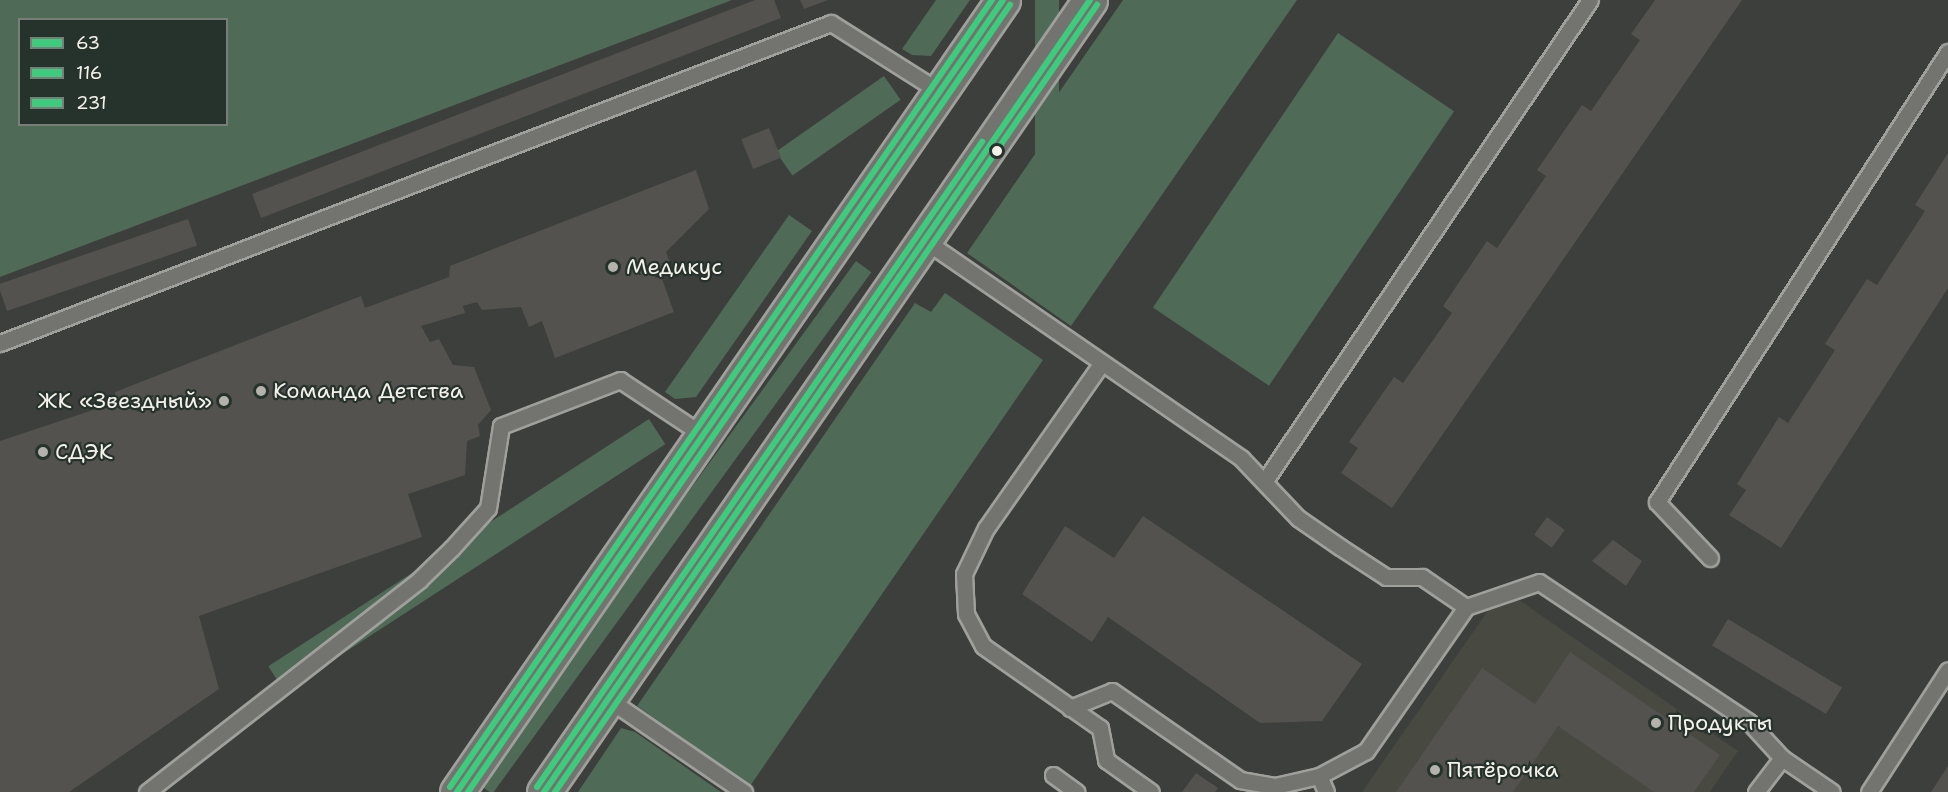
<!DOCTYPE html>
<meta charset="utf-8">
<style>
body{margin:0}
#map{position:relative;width:1948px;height:792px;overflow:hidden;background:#3c3f3b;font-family:"Shantell Sans",sans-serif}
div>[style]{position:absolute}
.built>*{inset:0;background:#484941}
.green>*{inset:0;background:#4f6a56;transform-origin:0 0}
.building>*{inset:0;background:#53524e;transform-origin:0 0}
.roads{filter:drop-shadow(2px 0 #9fa09c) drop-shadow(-2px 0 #9fa09c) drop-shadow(0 2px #9fa09c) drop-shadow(0 -2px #9fa09c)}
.lane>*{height:15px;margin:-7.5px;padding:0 7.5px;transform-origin:7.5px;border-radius:7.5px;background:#737470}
.secondary>*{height:33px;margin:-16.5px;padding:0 16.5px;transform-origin:16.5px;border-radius:16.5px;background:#737470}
.bus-1>*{height:6px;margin:-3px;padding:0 3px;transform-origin:3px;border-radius:3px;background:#3dcb7d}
.bus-2>*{height:6px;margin:-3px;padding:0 3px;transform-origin:3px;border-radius:3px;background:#3dcb7d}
.bus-3>*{height:6px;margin:-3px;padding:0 3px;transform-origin:3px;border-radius:3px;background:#3dcb7d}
.dots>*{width:16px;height:16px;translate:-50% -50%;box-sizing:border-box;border:3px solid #26332d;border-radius:50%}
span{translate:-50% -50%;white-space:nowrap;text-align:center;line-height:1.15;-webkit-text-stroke:4.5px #26332d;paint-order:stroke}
.poi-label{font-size:22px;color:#f4f1e8}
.left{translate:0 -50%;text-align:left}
.right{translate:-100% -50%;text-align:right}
.legend{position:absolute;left:18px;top:18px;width:210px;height:108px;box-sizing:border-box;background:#26332d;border:2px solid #787f78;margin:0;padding:8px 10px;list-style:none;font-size:18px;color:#f4f1e8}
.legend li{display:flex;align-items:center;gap:12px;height:30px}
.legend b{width:30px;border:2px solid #787f78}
</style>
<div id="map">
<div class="built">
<div style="clip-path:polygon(1503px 589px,1738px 751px,1710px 792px,1362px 792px)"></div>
</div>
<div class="green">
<div style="clip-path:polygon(evenodd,0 0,732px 0,0 277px,0 0,20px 20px,226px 20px,226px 124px,20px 124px,20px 20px)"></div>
<div style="clip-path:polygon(936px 0,970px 0,931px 56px,912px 55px,902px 49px)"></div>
<div style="left:1035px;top:0;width:24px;height:275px"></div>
<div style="clip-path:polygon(1123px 0,1297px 0,1071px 326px,967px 253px,1057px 122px,1051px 104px)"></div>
<div style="left:1338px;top:33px;width:140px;height:331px;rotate:34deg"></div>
<div style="left:884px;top:76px;width:29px;height:132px;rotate:55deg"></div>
<div style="clip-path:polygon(789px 215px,812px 231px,696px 397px,675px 399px,665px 392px)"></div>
<div style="left:856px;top:261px;width:19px;height:645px;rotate:36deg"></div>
<div style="clip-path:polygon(945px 293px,1043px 360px,750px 786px,637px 706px,915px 303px,931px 312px)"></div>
<div style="left:649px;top:419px;width:30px;height:454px;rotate:57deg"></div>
<div style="clip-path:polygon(621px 728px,635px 732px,721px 792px,578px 792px)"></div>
</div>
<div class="building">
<div style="clip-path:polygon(755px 0,774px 0,781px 18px,261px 218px,252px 194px)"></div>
<div style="clip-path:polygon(800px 0,828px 0,804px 9px)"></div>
<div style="clip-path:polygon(1655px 0,1742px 0,1392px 508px,1341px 473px,1358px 448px,1349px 442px,1394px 377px,1403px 383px,1452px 313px,1443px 306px,1487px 241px,1497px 248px,1546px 176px,1537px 170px,1582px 105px,1591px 111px,1640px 40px,1631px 34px)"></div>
<div style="left:769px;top:128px;width:32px;height:30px;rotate:68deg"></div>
<div style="clip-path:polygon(1948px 153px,1948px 288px,1781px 548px,1729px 515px,1746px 490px,1737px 484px,1779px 417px,1788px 423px,1835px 350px,1825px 344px,1867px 279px,1877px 285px,1925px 211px,1915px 205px)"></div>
<div style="clip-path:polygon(696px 170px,709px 209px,666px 252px,671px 266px,659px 271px,674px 312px,555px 358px,542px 321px,529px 327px,521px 307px,482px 310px,477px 302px,463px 306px,465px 313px,421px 326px,430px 342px,439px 339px,453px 365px,474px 367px,491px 410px,478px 425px,480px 436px,467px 441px,465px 475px,408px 494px,422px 537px,199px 616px,219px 689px,69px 792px,0 792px,0 441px,114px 403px,115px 392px,361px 296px,365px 308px,449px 277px,450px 266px)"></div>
<div style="left:188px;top:219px;width:28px;height:201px;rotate:71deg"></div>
<div style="clip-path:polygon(1143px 516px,1362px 664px,1322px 721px,1260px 723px,1108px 617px,1092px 642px,1022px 594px,1065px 526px,1114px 558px)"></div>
<div style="left:1547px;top:517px;width:22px;height:22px;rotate:36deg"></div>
<div style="clip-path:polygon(1613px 540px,1642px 561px,1626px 586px,1592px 561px)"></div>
<div style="left:1728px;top:619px;width:133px;height:31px;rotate:31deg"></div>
<div style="clip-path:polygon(1570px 652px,1720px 755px,1694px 792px,1654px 792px,1558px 726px,1513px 792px,1396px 792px,1482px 668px,1535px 704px)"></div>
<div style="clip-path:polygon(1948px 766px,1948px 792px,1931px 792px)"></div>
<div style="clip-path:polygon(1196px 773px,1218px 788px,1215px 792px,1182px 792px)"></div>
</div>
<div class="roads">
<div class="lane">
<div style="left:924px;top:240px;width:385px;rotate:34.5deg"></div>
<div style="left:1241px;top:458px;width:83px;rotate:46.5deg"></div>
<div style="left:1298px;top:518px;width:51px;rotate:34.6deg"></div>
<div style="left:1340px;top:547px;width:55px;rotate:33.1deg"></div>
<div style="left:1386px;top:577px;width:36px"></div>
<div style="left:1422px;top:577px;width:53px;rotate:34.3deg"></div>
<div style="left:0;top:343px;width:890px;rotate:-21.06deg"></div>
<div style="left:831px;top:23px;width:129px;rotate:32.3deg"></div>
<div style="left:1101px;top:364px;width:200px;rotate:125deg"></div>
<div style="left:986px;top:528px;width:51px;rotate:115.6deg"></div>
<div style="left:964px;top:574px;width:40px;rotate:87.1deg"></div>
<div style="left:966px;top:614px;width:36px;rotate:62deg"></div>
<div style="left:983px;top:646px;width:143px;rotate:35deg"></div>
<div style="left:1100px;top:728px;width:33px;rotate:79deg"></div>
<div style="left:1106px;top:760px;width:55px;rotate:35.4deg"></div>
<div style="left:1266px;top:479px;width:578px;rotate:-55.93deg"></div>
<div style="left:1710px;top:558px;width:77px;rotate:-133.4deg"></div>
<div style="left:1657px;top:502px;width:536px;rotate:-57.11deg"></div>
<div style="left:608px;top:699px;width:165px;rotate:34.4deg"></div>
<div style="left:1070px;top:708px;width:45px;rotate:-22deg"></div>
<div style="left:1112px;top:691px;width:156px;rotate:34.8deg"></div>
<div style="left:1240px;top:780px;width:36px;rotate:10deg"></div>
<div style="left:1275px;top:786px;width:45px;rotate:-12.8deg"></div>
<div style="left:1319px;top:776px;width:53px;rotate:-28deg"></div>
<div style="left:1366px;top:751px;width:175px;rotate:-55.2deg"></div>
<div style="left:1466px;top:607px;width:77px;rotate:-18.9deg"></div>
<div style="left:1539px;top:582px;width:252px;rotate:33.7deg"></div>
<div style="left:1749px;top:722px;width:49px;rotate:47.5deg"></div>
<div style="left:1782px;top:758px;width:60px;rotate:34.2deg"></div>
<div style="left:1053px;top:775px;width:29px;rotate:36deg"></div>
<div style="left:1319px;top:776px;width:17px;rotate:66deg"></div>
<div style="left:147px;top:792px;width:345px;rotate:-37.9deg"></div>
<div style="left:419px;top:580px;width:45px;rotate:-44.1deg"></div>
<div style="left:451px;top:549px;width:55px;rotate:-47.9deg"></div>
<div style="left:488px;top:508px;width:83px;rotate:-81deg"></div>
<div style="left:501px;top:426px;width:128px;rotate:-21.1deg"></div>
<div style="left:620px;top:380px;width:100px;rotate:33.5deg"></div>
<div style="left:1756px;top:792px;width:43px;rotate:-52.6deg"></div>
<div style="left:1869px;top:792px;width:145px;rotate:-57.1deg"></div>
</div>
<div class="secondary">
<div style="left:457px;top:792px;width:962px;rotate:-55.42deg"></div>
<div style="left:544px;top:792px;width:962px;rotate:-55.42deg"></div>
</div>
</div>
<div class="bus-1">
<div style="left:457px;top:792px;width:962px;rotate:-55.42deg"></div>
<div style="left:544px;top:792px;width:962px;rotate:-55.42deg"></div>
</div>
<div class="bus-2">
<div style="left:468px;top:792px;width:956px;rotate:-55.45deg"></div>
<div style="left:555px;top:792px;width:956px;rotate:-55.45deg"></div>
</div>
<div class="bus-3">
<div style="left:450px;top:787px;width:956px;rotate:-55.45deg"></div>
<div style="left:537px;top:787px;width:784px;rotate:-55.4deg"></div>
</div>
<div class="dots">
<div style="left:997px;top:151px;background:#f4f1e8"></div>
<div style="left:613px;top:267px;background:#b4b3ab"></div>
<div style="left:261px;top:391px;background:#b4b3ab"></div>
<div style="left:224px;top:401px;background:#b4b3ab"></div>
<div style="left:43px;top:452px;background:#b4b3ab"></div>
<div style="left:1656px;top:723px;background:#b4b3ab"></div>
<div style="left:1435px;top:770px;background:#b4b3ab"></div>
</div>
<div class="poi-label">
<span class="left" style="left:626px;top:267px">Медикус</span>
<span class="left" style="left:273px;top:391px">Команда Детства</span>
<span class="right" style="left:212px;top:401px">ЖК «Звездный»</span>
<span class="left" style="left:55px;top:452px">СДЭК</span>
<span class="left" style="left:1668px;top:723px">Продукты</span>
<span class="left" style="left:1447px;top:770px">Пятёрочка</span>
</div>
<ul class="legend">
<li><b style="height:8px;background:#3dcb7d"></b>63</li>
<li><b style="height:8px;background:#3dcb7d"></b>116</li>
<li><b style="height:8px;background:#3dcb7d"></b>231</li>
</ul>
</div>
